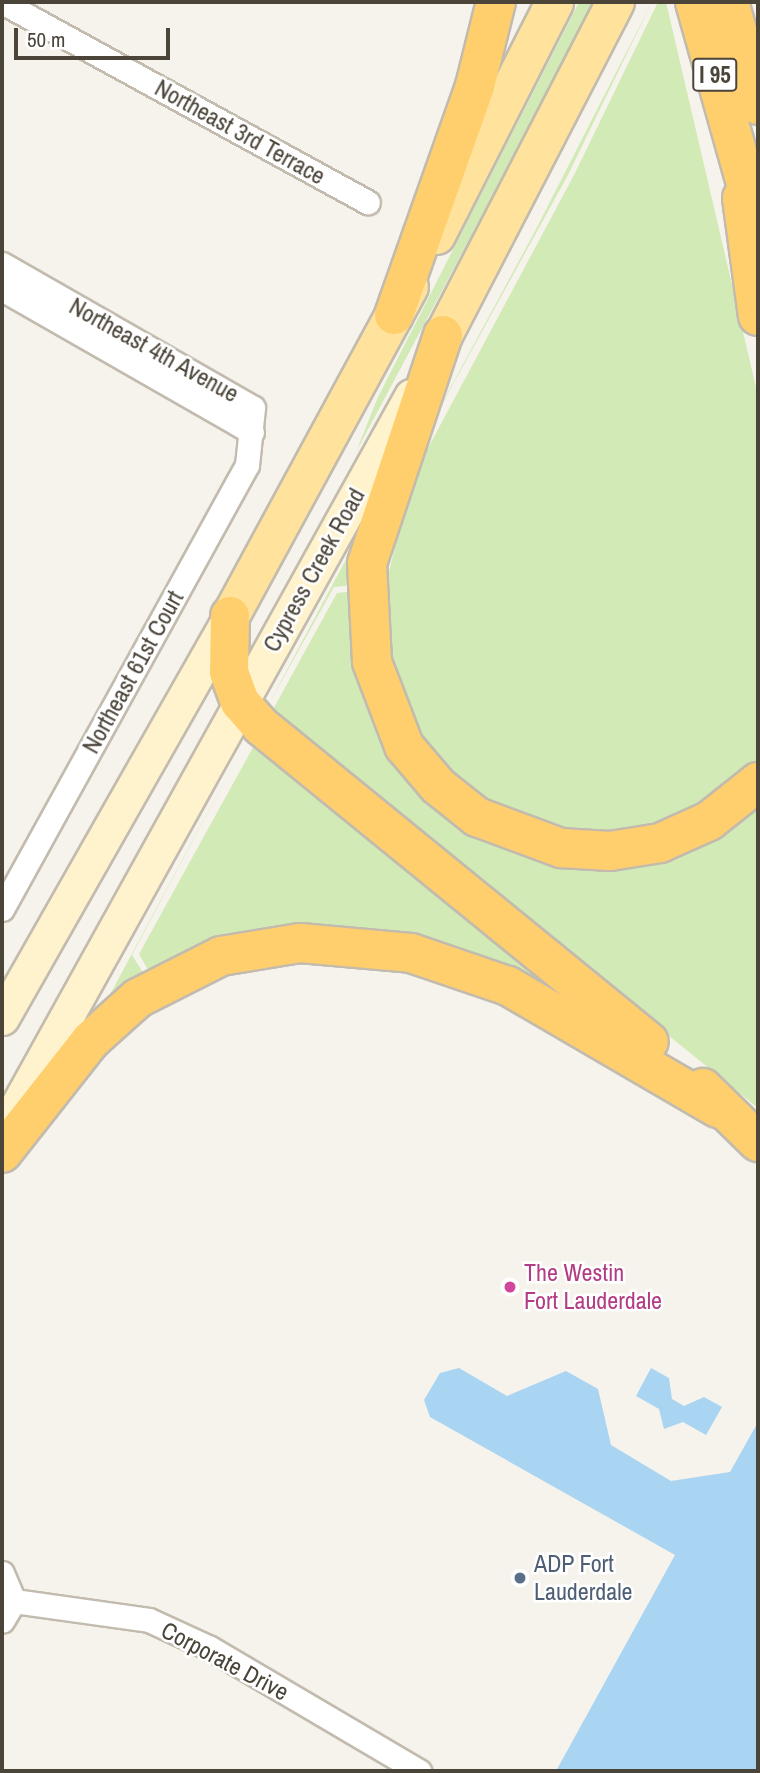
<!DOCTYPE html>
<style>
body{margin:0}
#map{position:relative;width:760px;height:1773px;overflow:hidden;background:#f6f3ec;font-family:"Archivo Narrow",sans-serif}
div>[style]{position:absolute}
.green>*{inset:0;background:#d2eab5}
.water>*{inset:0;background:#a9d4f2}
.roads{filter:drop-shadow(2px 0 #c2bbae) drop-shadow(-2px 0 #c2bbae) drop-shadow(0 2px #c2bbae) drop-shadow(0 -2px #c2bbae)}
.street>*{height:23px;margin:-11.5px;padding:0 11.5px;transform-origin:11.5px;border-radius:11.5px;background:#fff}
.secondary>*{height:33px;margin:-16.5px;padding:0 16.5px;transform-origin:16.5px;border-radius:16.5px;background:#fff3cd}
.primary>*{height:37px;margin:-18.5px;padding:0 18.5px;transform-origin:18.5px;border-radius:18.5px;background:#ffe39c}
.highway>*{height:38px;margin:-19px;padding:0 19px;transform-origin:19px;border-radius:19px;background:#ffcf6e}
.dots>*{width:19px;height:19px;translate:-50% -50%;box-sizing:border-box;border:4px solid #fff;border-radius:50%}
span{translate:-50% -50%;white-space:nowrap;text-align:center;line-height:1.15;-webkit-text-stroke:5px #fff;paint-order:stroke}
.shield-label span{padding:2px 5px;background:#fff;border:2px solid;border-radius:5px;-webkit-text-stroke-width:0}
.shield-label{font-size:23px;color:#4b4439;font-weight:700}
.street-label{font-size:24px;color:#4b4439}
.hotel-label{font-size:24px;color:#b23c85}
.left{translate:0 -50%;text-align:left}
.service-label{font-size:24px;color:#4e5e75}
.frame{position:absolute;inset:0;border:4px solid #4b4439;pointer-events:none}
.scale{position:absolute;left:14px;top:28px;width:156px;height:32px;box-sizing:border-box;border:4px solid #4b4439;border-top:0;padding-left:9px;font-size:21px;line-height:24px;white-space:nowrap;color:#4b4439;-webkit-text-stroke:5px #fff;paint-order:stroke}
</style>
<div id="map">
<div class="green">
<div style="clip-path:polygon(579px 2px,596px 2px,356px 452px,378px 397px)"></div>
<div style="clip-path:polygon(652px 2px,569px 173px,405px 472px,534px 233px)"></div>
<div style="clip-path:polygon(658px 2px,666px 2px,758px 396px,758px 766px,690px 820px,606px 840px,520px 826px,425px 754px,387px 678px,384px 592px,412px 478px,574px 175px)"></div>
<div style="clip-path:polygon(358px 537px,356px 585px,334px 587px,266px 709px)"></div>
<div style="clip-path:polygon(356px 591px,374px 710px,549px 856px,758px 796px,758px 1108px,271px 713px,337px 593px)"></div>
<div style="clip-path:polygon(248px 737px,132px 955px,147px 979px,105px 1004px)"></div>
<div style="clip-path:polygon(256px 742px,607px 1021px,378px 936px,151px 975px,139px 954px)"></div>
</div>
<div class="water">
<div style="clip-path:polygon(459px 1368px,507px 1396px,566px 1371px,598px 1389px,611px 1445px,671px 1481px,730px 1472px,758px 1422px,758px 1771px,556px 1771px,675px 1555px,430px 1417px,424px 1400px,440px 1373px)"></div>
<div style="clip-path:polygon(651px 1368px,669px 1378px,672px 1399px,684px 1406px,704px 1397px,722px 1407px,706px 1435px,683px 1422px,664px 1429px,659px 1409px,636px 1396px)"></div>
</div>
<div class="roads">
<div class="street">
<div style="left:2px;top:2px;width:417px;rotate:28.7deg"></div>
<div style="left:2px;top:264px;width:289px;rotate:29.8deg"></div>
<div style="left:253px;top:408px;width:57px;rotate:96deg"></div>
<div style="left:247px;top:465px;width:507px;rotate:118.89deg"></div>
<div style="left:2px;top:289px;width:288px;rotate:29.8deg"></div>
<div style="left:2px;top:1573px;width:30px;rotate:67deg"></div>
<div style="left:14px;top:1601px;width:23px;rotate:121deg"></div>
<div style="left:14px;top:1601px;width:136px;rotate:8deg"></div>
<div style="left:149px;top:1620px;width:67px;rotate:24.7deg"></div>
<div style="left:210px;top:1648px;width:243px;rotate:30.5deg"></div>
</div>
<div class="secondary">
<div style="left:2px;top:1018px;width:462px;rotate:-60.4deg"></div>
<div style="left:2px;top:1133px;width:843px;rotate:-60.97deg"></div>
</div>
<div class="primary">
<div style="left:436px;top:235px;width:261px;rotate:-63.1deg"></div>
<div style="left:443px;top:335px;width:375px;rotate:-62.7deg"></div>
<div style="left:230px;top:616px;width:375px;rotate:-61.5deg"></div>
</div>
<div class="highway">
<div style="left:695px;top:2px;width:233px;rotate:74.3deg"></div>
<div style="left:729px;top:2px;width:107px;rotate:74.3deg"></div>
<div style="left:742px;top:198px;width:119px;rotate:82.3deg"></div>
<div style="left:394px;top:315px;width:243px;rotate:-70.5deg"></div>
<div style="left:475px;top:86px;width:87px;rotate:-76deg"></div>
<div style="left:443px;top:335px;width:240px;rotate:108.4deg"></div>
<div style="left:367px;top:563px;width:99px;rotate:87.1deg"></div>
<div style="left:372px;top:662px;width:90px;rotate:69.1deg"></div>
<div style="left:404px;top:746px;width:52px;rotate:49.6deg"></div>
<div style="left:438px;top:786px;width:50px;rotate:38.5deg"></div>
<div style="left:477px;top:817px;width:90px;rotate:20.3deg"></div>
<div style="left:561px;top:848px;width:49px;rotate:3.5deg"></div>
<div style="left:610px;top:851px;width:51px;rotate:-9.1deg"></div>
<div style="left:660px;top:843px;width:54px;rotate:-24.2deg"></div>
<div style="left:709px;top:821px;width:63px;rotate:-38.5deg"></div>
<div style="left:230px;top:616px;width:56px;rotate:91deg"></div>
<div style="left:229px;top:672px;width:32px;rotate:70deg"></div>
<div style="left:240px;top:702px;width:32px;rotate:49deg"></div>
<div style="left:261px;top:726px;width:500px;rotate:39.16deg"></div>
<div style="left:703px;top:1088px;width:77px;rotate:44.5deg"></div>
<div style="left:2px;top:1153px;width:142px;rotate:-51.8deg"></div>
<div style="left:90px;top:1041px;width:64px;rotate:-41.9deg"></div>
<div style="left:138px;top:998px;width:93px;rotate:-26.8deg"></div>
<div style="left:221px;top:956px;width:80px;rotate:-9.3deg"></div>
<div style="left:300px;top:943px;width:111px;rotate:5.1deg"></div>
<div style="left:411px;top:953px;width:102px;rotate:18.8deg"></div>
<div style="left:508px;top:986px;width:243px;rotate:30.2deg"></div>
</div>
</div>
<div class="dots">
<div style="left:510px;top:1287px;background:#d1479c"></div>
<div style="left:520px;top:1578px;background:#5c6f8a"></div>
</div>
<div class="shield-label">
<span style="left:715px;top:75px">I 95</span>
</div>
<div class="street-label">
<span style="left:240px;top:132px;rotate:29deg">Northeast 3rd Terrace</span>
<span style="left:154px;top:350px;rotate:29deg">Northeast 4th Avenue</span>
<span style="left:314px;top:570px;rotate:-61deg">Cypress Creek Road</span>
<span style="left:133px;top:672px;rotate:-61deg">Northeast 61st Court</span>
<span style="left:225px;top:1661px;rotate:28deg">Corporate Drive</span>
</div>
<div class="hotel-label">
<span class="left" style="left:524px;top:1287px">The Westin<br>Fort Lauderdale</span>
</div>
<div class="service-label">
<span class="left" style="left:534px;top:1578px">ADP Fort<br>Lauderdale</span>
</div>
<div class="frame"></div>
<div class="scale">50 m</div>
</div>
